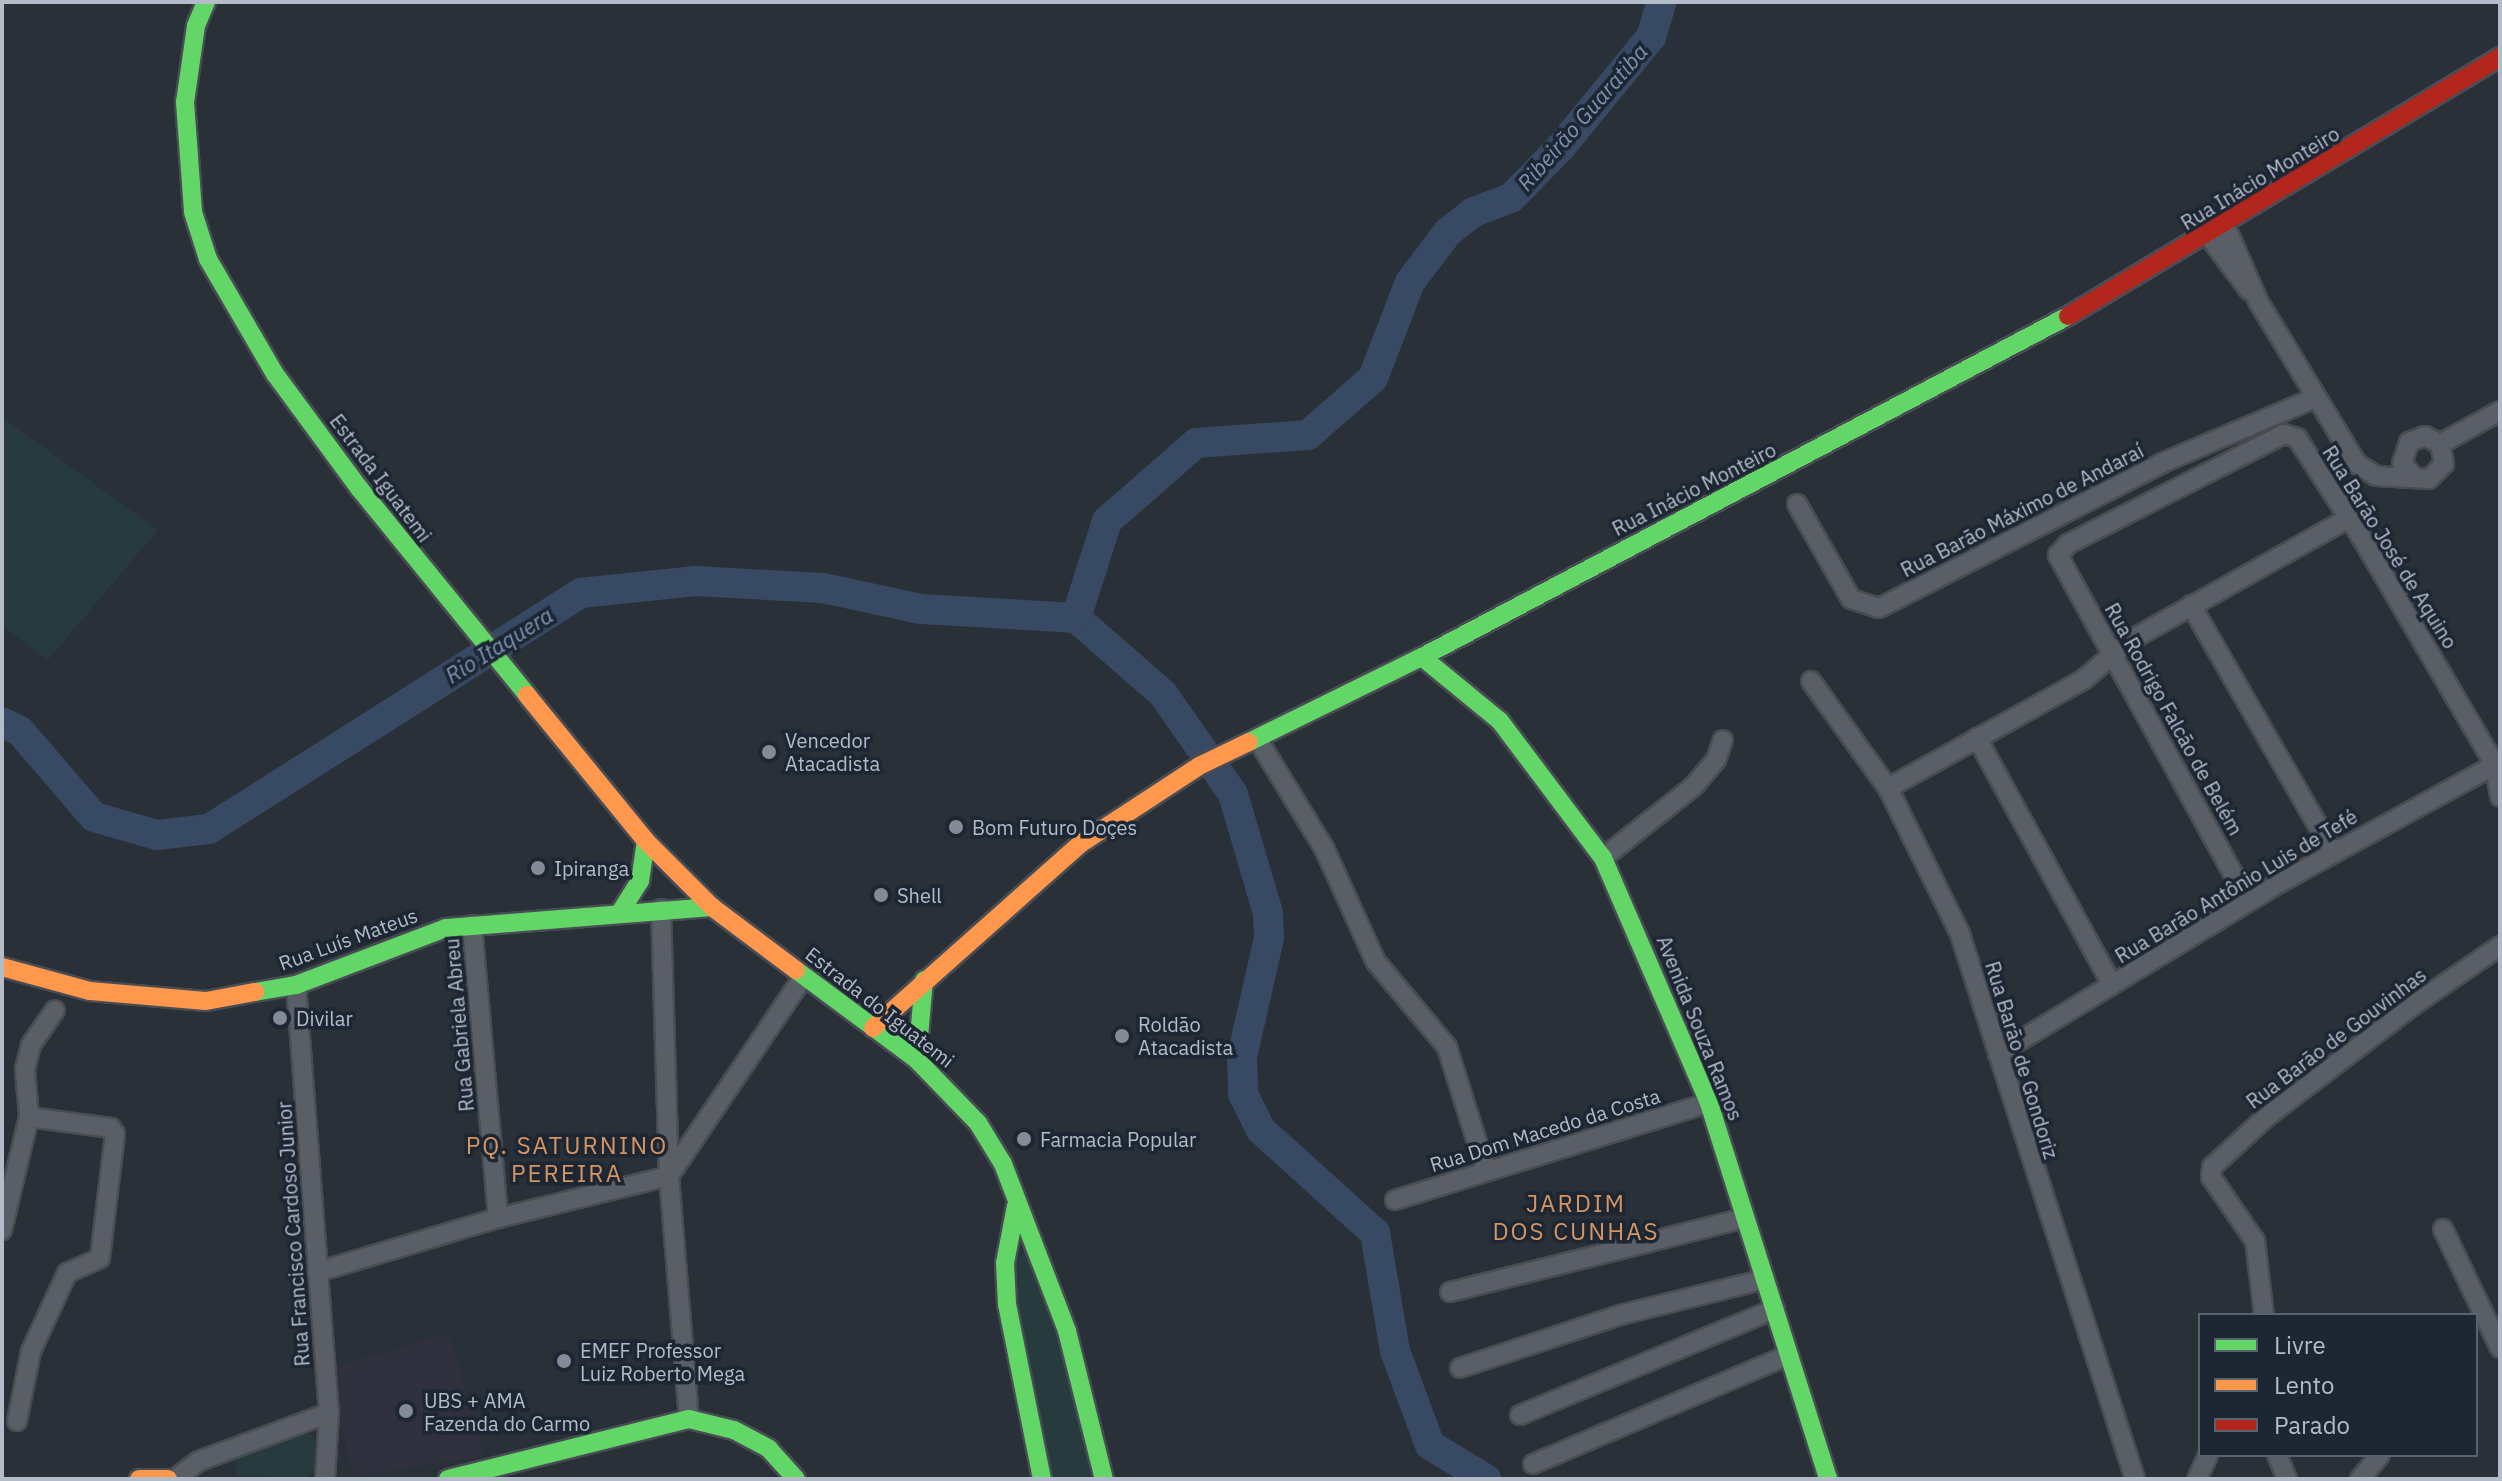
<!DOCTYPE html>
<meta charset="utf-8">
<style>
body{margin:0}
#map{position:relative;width:2502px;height:1481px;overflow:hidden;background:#2a3038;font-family:"IBM Plex Sans",sans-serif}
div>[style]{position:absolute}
.medical>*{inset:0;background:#31303e}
.green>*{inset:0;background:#273a3e}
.river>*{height:30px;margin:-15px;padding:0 15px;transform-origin:15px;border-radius:15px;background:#384963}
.roads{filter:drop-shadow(2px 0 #484c53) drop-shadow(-2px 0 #484c53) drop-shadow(0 2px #484c53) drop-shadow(0 -2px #484c53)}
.street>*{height:18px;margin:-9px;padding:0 9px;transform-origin:9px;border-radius:9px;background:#5a5e66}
.fast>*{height:18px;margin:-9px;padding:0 9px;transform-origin:9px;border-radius:9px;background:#63d668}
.slow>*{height:18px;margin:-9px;padding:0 9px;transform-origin:9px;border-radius:9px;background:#ff974d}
.jam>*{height:18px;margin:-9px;padding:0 9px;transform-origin:9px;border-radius:9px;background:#b3261e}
.dots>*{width:22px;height:22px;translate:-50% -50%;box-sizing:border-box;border:4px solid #1d2633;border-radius:50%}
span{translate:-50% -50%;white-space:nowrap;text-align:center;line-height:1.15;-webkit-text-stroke:7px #1d2633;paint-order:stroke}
.street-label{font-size:20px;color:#b4bcc9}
.poi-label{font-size:20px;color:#b4bcc9}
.left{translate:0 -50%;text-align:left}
.water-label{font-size:22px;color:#7c92b1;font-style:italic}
.quarter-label{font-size:24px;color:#d59563;letter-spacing:2px}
.frame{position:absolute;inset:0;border:4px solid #b4bcc9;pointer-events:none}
.legend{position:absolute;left:2198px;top:1313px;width:280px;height:144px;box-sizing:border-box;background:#1d2633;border:2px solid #59626f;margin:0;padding:10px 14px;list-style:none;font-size:24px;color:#b4bcc9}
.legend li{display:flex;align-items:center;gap:16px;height:40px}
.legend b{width:40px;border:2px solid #59626f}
</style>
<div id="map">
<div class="medical">
<div style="clip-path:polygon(449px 1333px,484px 1456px,358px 1476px,348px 1460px,334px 1367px)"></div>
</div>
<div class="green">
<div style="clip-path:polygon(2px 417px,158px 530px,48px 660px,2px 626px)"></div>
<div style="clip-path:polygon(1028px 1252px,1104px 1479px,1042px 1479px,1009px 1259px)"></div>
<div style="clip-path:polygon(298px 1434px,312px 1434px,316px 1442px,314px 1470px,305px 1479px,236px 1475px,237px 1455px)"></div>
</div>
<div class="river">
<div style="left:1076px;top:618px;width:116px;rotate:41.1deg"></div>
<div style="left:1163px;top:694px;width:122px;rotate:55deg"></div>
<div style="left:1233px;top:794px;width:124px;rotate:73.6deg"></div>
<div style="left:1268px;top:913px;width:25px;rotate:88deg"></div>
<div style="left:1269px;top:938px;width:122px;rotate:102.8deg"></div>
<div style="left:1242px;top:1057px;width:37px;rotate:88deg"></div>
<div style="left:1243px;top:1094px;width:40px;rotate:63.4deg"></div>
<div style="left:1261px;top:1130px;width:154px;rotate:42.1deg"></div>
<div style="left:1375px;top:1233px;width:120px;rotate:80.4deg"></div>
<div style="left:1395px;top:1351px;width:100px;rotate:69.6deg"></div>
<div style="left:1430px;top:1445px;width:66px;rotate:31.3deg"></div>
<div style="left:1076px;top:618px;width:102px;rotate:-72.3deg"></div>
<div style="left:1107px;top:521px;width:118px;rotate:-41.2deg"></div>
<div style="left:1196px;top:443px;width:112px;rotate:-4.1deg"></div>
<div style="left:1308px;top:435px;width:86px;rotate:-41.2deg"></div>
<div style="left:1373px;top:378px;width:103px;rotate:-68.9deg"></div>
<div style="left:1410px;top:282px;width:63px;rotate:-52.8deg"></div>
<div style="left:1448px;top:232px;width:33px;rotate:-38deg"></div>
<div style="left:1474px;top:212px;width:40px;rotate:-21deg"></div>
<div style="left:1511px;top:198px;width:71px;rotate:-45.6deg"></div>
<div style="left:1561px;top:147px;width:142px;rotate:-50.7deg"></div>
<div style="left:1651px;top:37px;width:37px;rotate:-73deg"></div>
<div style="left:2px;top:722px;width:20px;rotate:27deg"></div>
<div style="left:20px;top:731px;width:113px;rotate:49.3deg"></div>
<div style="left:94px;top:817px;width:66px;rotate:15.9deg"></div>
<div style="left:157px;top:835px;width:52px;rotate:-6.6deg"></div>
<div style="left:209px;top:829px;width:441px;rotate:-32.4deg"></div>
<div style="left:581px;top:593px;width:115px;rotate:-6deg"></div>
<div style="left:695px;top:581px;width:128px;rotate:3.1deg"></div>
<div style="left:823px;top:588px;width:100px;rotate:12.1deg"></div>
<div style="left:921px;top:609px;width:155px;rotate:3.3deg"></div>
</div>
<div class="roads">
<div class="street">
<div style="left:2225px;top:225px;width:83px;rotate:66.5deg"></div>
<div style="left:2258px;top:301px;width:191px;rotate:58.7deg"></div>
<div style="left:2357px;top:464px;width:22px;rotate:32deg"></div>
<div style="left:2376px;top:476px;width:53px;rotate:3.2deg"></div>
<div style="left:2429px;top:479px;width:21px;rotate:-45deg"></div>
<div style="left:2444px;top:464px;width:20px;rotate:-101deg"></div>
<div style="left:2440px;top:444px;width:17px;rotate:-152deg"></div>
<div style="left:2425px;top:436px;width:17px;rotate:159deg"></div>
<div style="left:2409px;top:442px;width:22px;rotate:108deg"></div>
<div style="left:2402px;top:463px;width:17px;rotate:50deg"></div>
<div style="left:2208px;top:235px;width:69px;rotate:53.3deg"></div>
<div style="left:2440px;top:444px;width:68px;rotate:-28.8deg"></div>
<div style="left:1797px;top:504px;width:109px;rotate:60.4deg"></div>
<div style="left:1851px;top:599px;width:29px;rotate:18deg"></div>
<div style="left:1879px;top:608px;width:318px;rotate:-27.1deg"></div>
<div style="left:2162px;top:463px;width:166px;rotate:-23deg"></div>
<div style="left:2191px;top:605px;width:285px;rotate:60.1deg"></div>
<div style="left:1811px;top:681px;width:132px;rotate:54.3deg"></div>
<div style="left:1888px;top:788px;width:163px;rotate:63.7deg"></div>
<div style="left:1960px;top:934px;width:572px;rotate:72.2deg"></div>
<div style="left:1977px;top:738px;width:281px;rotate:61.3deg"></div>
<div style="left:1258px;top:740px;width:127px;rotate:58.6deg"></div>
<div style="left:1324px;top:848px;width:125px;rotate:65.5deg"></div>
<div style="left:1376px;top:962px;width:111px;rotate:50.1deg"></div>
<div style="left:1447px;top:1047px;width:130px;rotate:72.5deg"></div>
<div style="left:1888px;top:788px;width:223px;rotate:-29deg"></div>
<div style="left:2083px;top:680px;width:60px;rotate:-40.3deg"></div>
<div style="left:2129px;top:641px;width:252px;rotate:-29.2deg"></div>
<div style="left:1603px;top:858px;width:116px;rotate:-38.4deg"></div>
<div style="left:1694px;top:786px;width:34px;rotate:-50deg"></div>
<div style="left:1716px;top:760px;width:21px;rotate:-71deg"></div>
<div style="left:2248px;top:901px;width:395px;rotate:-118.8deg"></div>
<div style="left:2058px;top:555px;width:15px;rotate:-48deg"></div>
<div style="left:2068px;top:544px;width:242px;rotate:-27deg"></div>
<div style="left:2284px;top:434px;width:14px;rotate:17deg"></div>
<div style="left:2297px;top:438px;width:116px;rotate:57deg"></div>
<div style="left:2360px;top:535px;width:267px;rotate:59.6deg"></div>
<div style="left:2495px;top:765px;width:32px;rotate:81deg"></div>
<div style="left:661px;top:909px;width:267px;rotate:88.3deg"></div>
<div style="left:669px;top:1176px;width:244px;rotate:85.3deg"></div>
<div style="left:472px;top:925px;width:294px;rotate:84.9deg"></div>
<div style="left:296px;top:985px;width:429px;rotate:85.6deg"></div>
<div style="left:329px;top:1413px;width:66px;rotate:93.5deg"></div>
<div style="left:1998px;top:1054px;width:331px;rotate:-31.3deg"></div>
<div style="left:2281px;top:882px;width:250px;rotate:-28.7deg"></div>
<div style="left:1395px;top:1200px;width:329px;rotate:-17.2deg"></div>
<div style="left:2443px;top:1229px;width:132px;rotate:64.4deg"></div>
<div style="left:2px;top:1230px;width:116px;rotate:-76.6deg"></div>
<div style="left:29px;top:1117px;width:48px;rotate:-94.8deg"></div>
<div style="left:25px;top:1069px;width:25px;rotate:-76deg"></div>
<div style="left:31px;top:1045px;width:42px;rotate:-55.6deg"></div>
<div style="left:317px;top:1272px;width:189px;rotate:-16.6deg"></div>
<div style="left:498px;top:1218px;width:176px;rotate:-13.8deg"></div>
<div style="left:669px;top:1176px;width:241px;rotate:-56deg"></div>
<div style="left:1450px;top:1292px;width:303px;rotate:-14.1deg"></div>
<div style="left:2264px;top:1315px;width:75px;rotate:-96.9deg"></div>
<div style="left:2255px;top:1241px;width:78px;rotate:-124.5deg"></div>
<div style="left:2211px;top:1177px;width:10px;rotate:-84deg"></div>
<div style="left:2212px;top:1167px;width:71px;rotate:-42.7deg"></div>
<div style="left:2264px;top:1119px;width:190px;rotate:-37.3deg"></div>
<div style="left:2415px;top:1004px;width:103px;rotate:-34.3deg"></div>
<div style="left:1460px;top:1368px;width:169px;rotate:-18.3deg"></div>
<div style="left:1620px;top:1315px;width:149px;rotate:-13.9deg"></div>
<div style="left:1520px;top:1415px;width:276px;rotate:-22.6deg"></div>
<div style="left:17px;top:1421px;width:71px;rotate:-78.7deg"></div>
<div style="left:31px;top:1351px;width:86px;rotate:-65.2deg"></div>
<div style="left:67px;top:1273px;width:36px;rotate:-24deg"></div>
<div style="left:100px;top:1258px;width:125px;rotate:-83.1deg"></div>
<div style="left:115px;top:1134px;width:7px;rotate:-124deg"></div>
<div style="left:111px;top:1128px;width:83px;rotate:-172.4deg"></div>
<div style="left:2277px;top:1455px;width:26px;rotate:67deg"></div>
<div style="left:1533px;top:1464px;width:278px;rotate:-23.1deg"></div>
<div style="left:175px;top:1479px;width:30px;rotate:-37deg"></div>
<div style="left:199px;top:1461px;width:139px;rotate:-20.3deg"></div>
<div style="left:2197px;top:1479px;width:26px;rotate:-65deg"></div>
<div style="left:2360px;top:1479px;width:31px;rotate:-50deg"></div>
</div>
<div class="fast">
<div style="left:206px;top:2px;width:26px;rotate:113deg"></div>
<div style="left:196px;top:26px;width:77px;rotate:98.2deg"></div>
<div style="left:185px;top:102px;width:110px;rotate:85.8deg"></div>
<div style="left:193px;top:212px;width:49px;rotate:72.3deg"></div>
<div style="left:208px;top:259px;width:133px;rotate:59.8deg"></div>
<div style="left:275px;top:374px;width:142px;rotate:53.6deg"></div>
<div style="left:359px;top:488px;width:267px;rotate:50.9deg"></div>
<div style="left:1422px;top:657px;width:101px;rotate:39.4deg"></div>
<div style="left:1500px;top:721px;width:171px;rotate:53.1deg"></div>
<div style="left:1603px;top:858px;width:267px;rotate:66.6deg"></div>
<div style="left:1709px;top:1103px;width:394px;rotate:72.4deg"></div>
<div style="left:1249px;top:742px;width:193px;rotate:-26.2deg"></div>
<div style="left:1422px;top:657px;width:730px;rotate:-27.83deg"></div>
<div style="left:621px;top:911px;width:36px;rotate:-58deg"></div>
<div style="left:640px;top:881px;width:40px;rotate:-81.5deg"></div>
<div style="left:796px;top:970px;width:151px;rotate:36.6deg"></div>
<div style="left:917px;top:1060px;width:88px;rotate:45.9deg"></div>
<div style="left:978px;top:1123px;width:48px;rotate:58.6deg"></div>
<div style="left:1003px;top:1164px;width:179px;rotate:69deg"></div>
<div style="left:1067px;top:1331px;width:153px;rotate:76deg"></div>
<div style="left:255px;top:992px;width:42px;rotate:-9.7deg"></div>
<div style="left:296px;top:985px;width:160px;rotate:-20.8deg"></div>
<div style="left:446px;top:928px;width:267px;rotate:-4.5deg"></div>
<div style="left:917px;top:1060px;width:80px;rotate:-85deg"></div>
<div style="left:1016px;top:1206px;width:58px;rotate:100.9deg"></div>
<div style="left:1005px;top:1263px;width:41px;rotate:87.2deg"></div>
<div style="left:1007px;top:1304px;width:178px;rotate:78.7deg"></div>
<div style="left:448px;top:1479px;width:248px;rotate:-14deg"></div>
<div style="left:689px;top:1419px;width:46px;rotate:13.7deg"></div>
<div style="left:734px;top:1430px;width:40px;rotate:28deg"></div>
<div style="left:769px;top:1449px;width:40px;rotate:48deg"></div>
</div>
<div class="slow">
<div style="left:527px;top:695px;width:188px;rotate:50.8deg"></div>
<div style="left:646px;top:841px;width:93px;rotate:45deg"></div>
<div style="left:712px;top:907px;width:105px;rotate:36.9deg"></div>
<div style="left:2px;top:967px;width:91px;rotate:15.3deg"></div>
<div style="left:90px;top:991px;width:116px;rotate:4.9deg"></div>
<div style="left:206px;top:1001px;width:50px;rotate:-10.4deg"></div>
<div style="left:873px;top:1028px;width:277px;rotate:-41.6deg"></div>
<div style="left:1080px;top:844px;width:142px;rotate:-33.2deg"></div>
<div style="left:1199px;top:766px;width:55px;rotate:-25.6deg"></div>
<div style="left:139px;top:1479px;width:29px"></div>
</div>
<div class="jam">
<div style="left:2068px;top:316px;width:504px;rotate:-30.94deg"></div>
</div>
</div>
<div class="dots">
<div style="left:769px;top:752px;background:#848b96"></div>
<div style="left:956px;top:827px;background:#848b96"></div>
<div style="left:538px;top:868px;background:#848b96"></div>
<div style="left:881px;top:895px;background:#848b96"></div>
<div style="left:280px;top:1018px;background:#848b96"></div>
<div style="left:1122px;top:1036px;background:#848b96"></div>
<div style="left:1024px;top:1139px;background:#848b96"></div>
<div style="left:564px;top:1361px;background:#848b96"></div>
<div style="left:406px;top:1411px;background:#848b96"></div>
</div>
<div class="street-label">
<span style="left:2260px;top:178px;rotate:-31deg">Rua Inácio Monteiro</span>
<span style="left:381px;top:478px;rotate:53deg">Estrada Iguatemi</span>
<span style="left:1694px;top:489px;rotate:-27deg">Rua Inácio Monteiro</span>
<span style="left:2022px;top:510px;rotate:-27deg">Rua Barão Máximo de Andaraí</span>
<span style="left:2390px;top:547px;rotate:58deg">Rua Barão José de Aquino</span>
<span style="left:2174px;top:719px;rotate:61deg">Rua Rodrigo Falcão de Belém</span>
<span style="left:2236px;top:886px;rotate:-31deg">Rua Barão Antônio Luis de Tefé</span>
<span style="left:348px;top:939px;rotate:-20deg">Rua Luís Mateus</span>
<span style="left:880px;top:1007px;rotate:38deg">Estrada do Iguatemi</span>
<span style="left:459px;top:1025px;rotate:-95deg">Rua Gabriela Abreu</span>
<span style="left:1700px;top:1028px;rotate:68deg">Avenida Souza Ramos</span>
<span style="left:2336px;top:1038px;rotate:-37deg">Rua Barão de Gouvinhas</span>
<span style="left:2022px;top:1060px;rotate:73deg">Rua Barão de Gondoriz</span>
<span style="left:1545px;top:1130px;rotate:-17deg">Rua Dom Macedo da Costa</span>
<span style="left:293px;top:1234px;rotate:-94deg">Rua Francisco Cardoso Junior</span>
</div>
<div class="poi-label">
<span class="left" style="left:785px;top:752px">Vencedor<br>Atacadista</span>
<span class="left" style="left:972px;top:827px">Bom Futuro Doçes</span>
<span class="left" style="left:554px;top:868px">Ipiranga</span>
<span class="left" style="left:897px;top:895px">Shell</span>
<span class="left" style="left:296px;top:1018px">Divilar</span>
<span class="left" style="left:1138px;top:1036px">Roldão<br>Atacadista</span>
<span class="left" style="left:1040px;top:1139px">Farmacia Popular</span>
<span class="left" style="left:580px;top:1362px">EMEF Professor<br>Luiz Roberto Mega</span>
<span class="left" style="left:424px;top:1412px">UBS + AMA<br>Fazenda do Carmo</span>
</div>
<div class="water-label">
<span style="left:1582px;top:117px;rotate:-49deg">Ribeirão Guaratiba</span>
<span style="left:499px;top:645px;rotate:-32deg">Rio Itaquera</span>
</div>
<div class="quarter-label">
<span style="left:567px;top:1160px">PQ. SATURNINO<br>PEREIRA</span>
<span style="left:1576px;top:1218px">JARDIM<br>DOS CUNHAS</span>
</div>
<div class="frame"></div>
<ul class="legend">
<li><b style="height:10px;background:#63d668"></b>Livre</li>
<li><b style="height:10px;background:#ff974d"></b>Lento</li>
<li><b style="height:10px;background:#b3261e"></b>Parado</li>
</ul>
</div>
